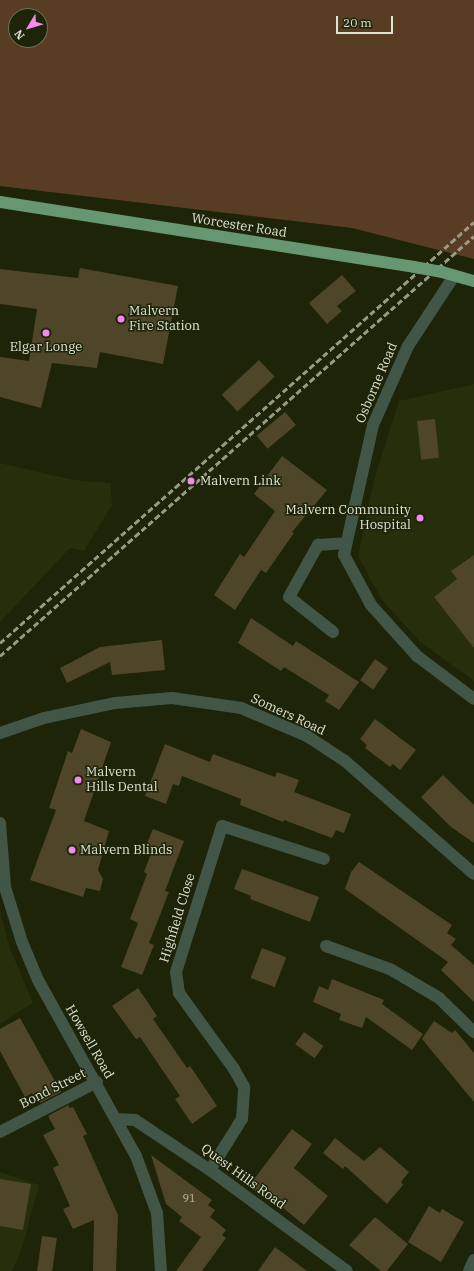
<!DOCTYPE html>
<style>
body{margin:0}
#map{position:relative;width:474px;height:1271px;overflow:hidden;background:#1d2408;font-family:"IBM Plex Serif",serif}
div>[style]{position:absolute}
.built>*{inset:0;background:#262e0b}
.green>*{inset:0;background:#583c24}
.building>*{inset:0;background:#4f4528;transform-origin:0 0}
.minor>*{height:12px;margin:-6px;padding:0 6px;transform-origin:6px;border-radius:6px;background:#425647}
.tertiary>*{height:12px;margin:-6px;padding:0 6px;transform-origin:6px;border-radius:6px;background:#425647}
.trunk>*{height:12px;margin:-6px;padding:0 6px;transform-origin:6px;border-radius:6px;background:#679673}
.rail>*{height:3px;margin-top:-1.5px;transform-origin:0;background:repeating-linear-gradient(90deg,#959b86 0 6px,transparent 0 9px)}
.trunk-bridge>*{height:12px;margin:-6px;padding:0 6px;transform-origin:6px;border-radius:6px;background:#679673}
.dots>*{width:11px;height:11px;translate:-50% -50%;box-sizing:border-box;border:2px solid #1d2408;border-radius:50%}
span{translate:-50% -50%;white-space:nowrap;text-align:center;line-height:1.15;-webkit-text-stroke:3px #1d2408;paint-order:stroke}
.number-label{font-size:11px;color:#babca8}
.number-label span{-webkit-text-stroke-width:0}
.street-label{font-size:13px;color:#dee3d2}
.poi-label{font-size:13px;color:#dee3d2}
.left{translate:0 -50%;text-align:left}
.right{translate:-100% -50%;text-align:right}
.north{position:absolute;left:8px;top:8px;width:40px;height:40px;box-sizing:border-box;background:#1d2408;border:1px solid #6a7059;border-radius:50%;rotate:232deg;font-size:11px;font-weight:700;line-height:16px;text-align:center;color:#dee3d2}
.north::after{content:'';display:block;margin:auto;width:14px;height:18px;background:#f489f0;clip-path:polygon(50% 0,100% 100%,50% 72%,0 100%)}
.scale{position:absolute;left:336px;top:16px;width:57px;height:18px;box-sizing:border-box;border:2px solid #dee3d2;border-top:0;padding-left:5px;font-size:12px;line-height:14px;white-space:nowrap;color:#dee3d2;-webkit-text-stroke:3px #1d2408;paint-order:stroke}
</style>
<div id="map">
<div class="built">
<div style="clip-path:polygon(474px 384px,474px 681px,420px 642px,382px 600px,358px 556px,374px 480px,399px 401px)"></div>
<div style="clip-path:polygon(0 463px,74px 480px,111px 483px,112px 505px,84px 551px,70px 548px,0 622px)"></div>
<div style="clip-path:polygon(0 910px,9px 946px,33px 1003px,0 1024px)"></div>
<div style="clip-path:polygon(0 1172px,39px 1185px,22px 1248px,12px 1271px,0 1271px)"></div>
</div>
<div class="green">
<div style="clip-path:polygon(evenodd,0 0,474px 0,474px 259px,352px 228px,0 186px,0 0,16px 16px,40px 16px,40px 40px,16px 40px,16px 16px)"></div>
</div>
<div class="building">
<div style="clip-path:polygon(80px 268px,178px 286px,163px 364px,100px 352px,97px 368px,52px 363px,41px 408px,0 397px,0 357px,29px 361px,37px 309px,0 304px,0 269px,78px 278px)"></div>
<div style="clip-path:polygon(342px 275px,356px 291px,337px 306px,342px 311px,327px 324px,309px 303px)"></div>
<div style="left:259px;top:360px;width:23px;height:51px;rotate:47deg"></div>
<div style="left:285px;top:412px;width:17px;height:37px;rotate:50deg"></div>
<div style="left:435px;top:419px;width:39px;height:18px;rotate:84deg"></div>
<div style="clip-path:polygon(282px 456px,327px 490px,292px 532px,294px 533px,266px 573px,261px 570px,235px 610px,214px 595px,240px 554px,244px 557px,275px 511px,254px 494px)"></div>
<div style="clip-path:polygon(474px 555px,474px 648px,434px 597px,457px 579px,451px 571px)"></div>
<div style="clip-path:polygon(251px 618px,293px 646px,296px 641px,359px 682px,339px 710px,325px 701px,329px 695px,284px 667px,281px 671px,238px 643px)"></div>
<div style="clip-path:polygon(162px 640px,165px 670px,112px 675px,110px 662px,67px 683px,60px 668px,100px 647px)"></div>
<div style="left:375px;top:659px;width:16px;height:26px;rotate:35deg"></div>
<div style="clip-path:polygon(375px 719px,416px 750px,400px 770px,393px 764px,390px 767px,365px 748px,367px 745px,360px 739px)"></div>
<div style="clip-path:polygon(81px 729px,111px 742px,84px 821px,109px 831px,98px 870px,103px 879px,100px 891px,86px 888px,83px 897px,30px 880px,56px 810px,49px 808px,68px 751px,72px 753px)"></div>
<div style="clip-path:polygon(165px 744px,210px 762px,213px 754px,275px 777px,277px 772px,299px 780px,294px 792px,351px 814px,344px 833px,336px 830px,332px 838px,284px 820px,283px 822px,240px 805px,241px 799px,182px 776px,179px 786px,173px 784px,166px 804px,145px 796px)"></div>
<div style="clip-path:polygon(443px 775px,474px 805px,474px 843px,451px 827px,421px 797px)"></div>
<div style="clip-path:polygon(153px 829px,184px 841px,165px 891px,169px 892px,149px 943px,154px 945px,142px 975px,121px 967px,138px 923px,130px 919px,147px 874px,144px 872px,152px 851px,145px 848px)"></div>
<div style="clip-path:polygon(359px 862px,452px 925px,447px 933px,456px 939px,451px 945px,474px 965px,474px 1002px,441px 970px,448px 962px,345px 889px,351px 872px)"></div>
<div style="clip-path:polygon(242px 869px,319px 897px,310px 922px,250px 899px,251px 896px,234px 889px)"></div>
<div style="left:262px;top:948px;width:26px;height:32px;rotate:21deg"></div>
<div style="clip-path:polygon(332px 979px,384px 1000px,382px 1004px,423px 1034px,412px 1050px,366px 1017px,362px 1028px,339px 1020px,341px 1014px,313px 1002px,319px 986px,328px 990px)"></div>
<div style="clip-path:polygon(138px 988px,157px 1016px,153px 1019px,187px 1068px,190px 1066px,217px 1106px,192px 1124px,175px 1099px,180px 1096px,140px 1037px,136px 1039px,112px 1006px)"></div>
<div style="clip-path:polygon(20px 1018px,61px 1092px,40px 1103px,37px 1096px,34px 1097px,32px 1093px,25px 1097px,0 1051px,0 1029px)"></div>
<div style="clip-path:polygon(434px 1021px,452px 1033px,455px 1030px,474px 1053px,474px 1102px,422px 1039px)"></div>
<div style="left:304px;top:1032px;width:24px;height:15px;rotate:36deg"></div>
<div style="clip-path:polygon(68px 1105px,70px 1108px,73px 1107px,87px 1134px,83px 1136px,118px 1215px,116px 1271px,93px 1271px,94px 1220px,73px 1229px,63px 1209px,70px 1206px,53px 1168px,59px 1165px,43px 1135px,55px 1129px,48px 1116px)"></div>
<div style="clip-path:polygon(292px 1129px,312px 1144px,294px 1168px,328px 1196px,304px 1225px,271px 1198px,269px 1201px,249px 1186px)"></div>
<div style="clip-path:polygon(335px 1138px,364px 1161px,380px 1147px,409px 1172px,401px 1182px,403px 1185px,387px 1204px,345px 1166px,343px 1169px,323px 1153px)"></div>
<div style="clip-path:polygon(151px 1155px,212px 1200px,208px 1205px,215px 1210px,210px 1217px,226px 1230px,222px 1235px,226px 1238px,202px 1271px,176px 1271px,201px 1237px,179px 1221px,182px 1217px,166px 1204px)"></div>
<div style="clip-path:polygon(0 1179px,31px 1184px,23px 1230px,0 1226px)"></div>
<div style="clip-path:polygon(429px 1206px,440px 1213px,442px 1209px,464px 1222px,441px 1262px,408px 1242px)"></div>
<div style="clip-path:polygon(375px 1217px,408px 1244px,387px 1271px,381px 1271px,349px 1245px)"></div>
<div style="left:42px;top:1236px;width:15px;height:35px;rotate:8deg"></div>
<div style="clip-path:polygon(275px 1247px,307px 1271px,258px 1271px)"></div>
</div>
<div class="minor">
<div style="left:454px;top:276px;width:84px;rotate:123.3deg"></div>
<div style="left:408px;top:346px;width:86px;rotate:113.9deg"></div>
<div style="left:373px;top:425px;width:133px;rotate:102.6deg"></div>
<div style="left:344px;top:555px;width:57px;rotate:61.6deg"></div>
<div style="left:371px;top:605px;width:69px;rotate:48deg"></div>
<div style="left:417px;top:656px;width:71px;rotate:37deg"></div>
<div style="left:333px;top:632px;width:56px;rotate:-141.5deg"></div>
<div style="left:289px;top:597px;width:60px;rotate:-60.9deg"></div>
<div style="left:318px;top:545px;width:27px;rotate:-4deg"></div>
<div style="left:0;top:733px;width:46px;rotate:-18.8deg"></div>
<div style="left:44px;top:718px;width:73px;rotate:-11.9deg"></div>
<div style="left:115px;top:703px;width:57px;rotate:-5deg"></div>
<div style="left:172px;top:698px;width:70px;rotate:8.2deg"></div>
<div style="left:241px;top:708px;width:72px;rotate:23deg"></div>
<div style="left:307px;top:736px;width:45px;rotate:33.3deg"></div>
<div style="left:345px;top:761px;width:171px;rotate:41.2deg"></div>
<div style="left:326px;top:946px;width:68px;rotate:19.8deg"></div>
<div style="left:390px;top:969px;width:57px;rotate:30.6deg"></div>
<div style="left:439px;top:998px;width:49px;rotate:44.2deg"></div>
<div style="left:116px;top:1119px;width:19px;rotate:3deg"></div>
<div style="left:135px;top:1120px;width:90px;rotate:33.7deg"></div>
<div style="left:210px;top:1170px;width:170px;rotate:36.4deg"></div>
<div style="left:0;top:1132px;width:109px;rotate:-27.3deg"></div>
<div style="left:210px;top:1170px;width:60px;rotate:-57.9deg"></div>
<div style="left:242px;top:1119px;width:32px;rotate:-86deg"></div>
<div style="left:244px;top:1087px;width:21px;rotate:-119deg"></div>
<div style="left:234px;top:1069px;width:94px;rotate:-125.9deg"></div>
<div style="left:179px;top:993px;width:21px;rotate:-98deg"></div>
<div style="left:176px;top:972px;width:153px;rotate:-72.5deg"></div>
<div style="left:222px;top:826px;width:107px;rotate:17.9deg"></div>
<div style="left:469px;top:1271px;width:12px;rotate:-66deg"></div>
</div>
<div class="tertiary">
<div style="left:0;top:823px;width:64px;rotate:85.5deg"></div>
<div style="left:5px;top:887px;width:58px;rotate:72.8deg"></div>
<div style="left:22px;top:942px;width:41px;rotate:67.2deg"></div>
<div style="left:38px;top:980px;width:201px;rotate:60.9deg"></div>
<div style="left:136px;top:1156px;width:61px;rotate:69.8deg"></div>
<div style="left:157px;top:1213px;width:58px;rotate:86.1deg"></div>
</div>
<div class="trunk">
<div style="left:0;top:202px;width:419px;rotate:8.9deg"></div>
<div style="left:442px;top:272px;width:33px;rotate:16deg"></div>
</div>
<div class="rail">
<div style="left:0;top:643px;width:634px;rotate:-41.61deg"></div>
<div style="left:0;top:656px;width:633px;rotate:-41.54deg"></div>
</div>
<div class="trunk-bridge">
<div style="left:414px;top:267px;width:28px;rotate:10deg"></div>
</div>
<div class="dots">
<div style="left:121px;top:319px;background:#f489f0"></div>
<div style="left:46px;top:333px;background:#f489f0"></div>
<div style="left:191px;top:481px;background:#f489f0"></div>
<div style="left:420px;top:518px;background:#f489f0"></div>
<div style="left:78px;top:780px;background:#f489f0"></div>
<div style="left:72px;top:850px;background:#f489f0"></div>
</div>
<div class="number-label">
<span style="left:189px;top:1198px">91</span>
</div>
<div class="street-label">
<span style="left:239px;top:226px;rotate:9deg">Worcester Road</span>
<span style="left:377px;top:383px;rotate:-67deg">Osborne Road</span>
<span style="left:288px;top:715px;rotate:25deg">Somers Road</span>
<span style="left:178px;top:918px;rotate:-73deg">Highfield Close</span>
<span style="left:89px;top:1042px;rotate:60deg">Howsell Road</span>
<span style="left:53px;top:1089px;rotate:-27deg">Bond Street</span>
<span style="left:243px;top:1177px;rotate:36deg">Quest Hills Road</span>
</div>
<div class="poi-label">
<span class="left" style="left:129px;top:319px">Malvern<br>Fire Station</span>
<span style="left:46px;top:347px">Elgar Longe</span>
<span class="left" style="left:200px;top:481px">Malvern Link</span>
<span class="right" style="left:411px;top:518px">Malvern Community<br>Hospital</span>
<span class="left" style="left:86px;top:780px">Malvern<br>Hills Dental</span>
<span class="left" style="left:80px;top:850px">Malvern Blinds</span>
</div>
<div class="north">N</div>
<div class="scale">20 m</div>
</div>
